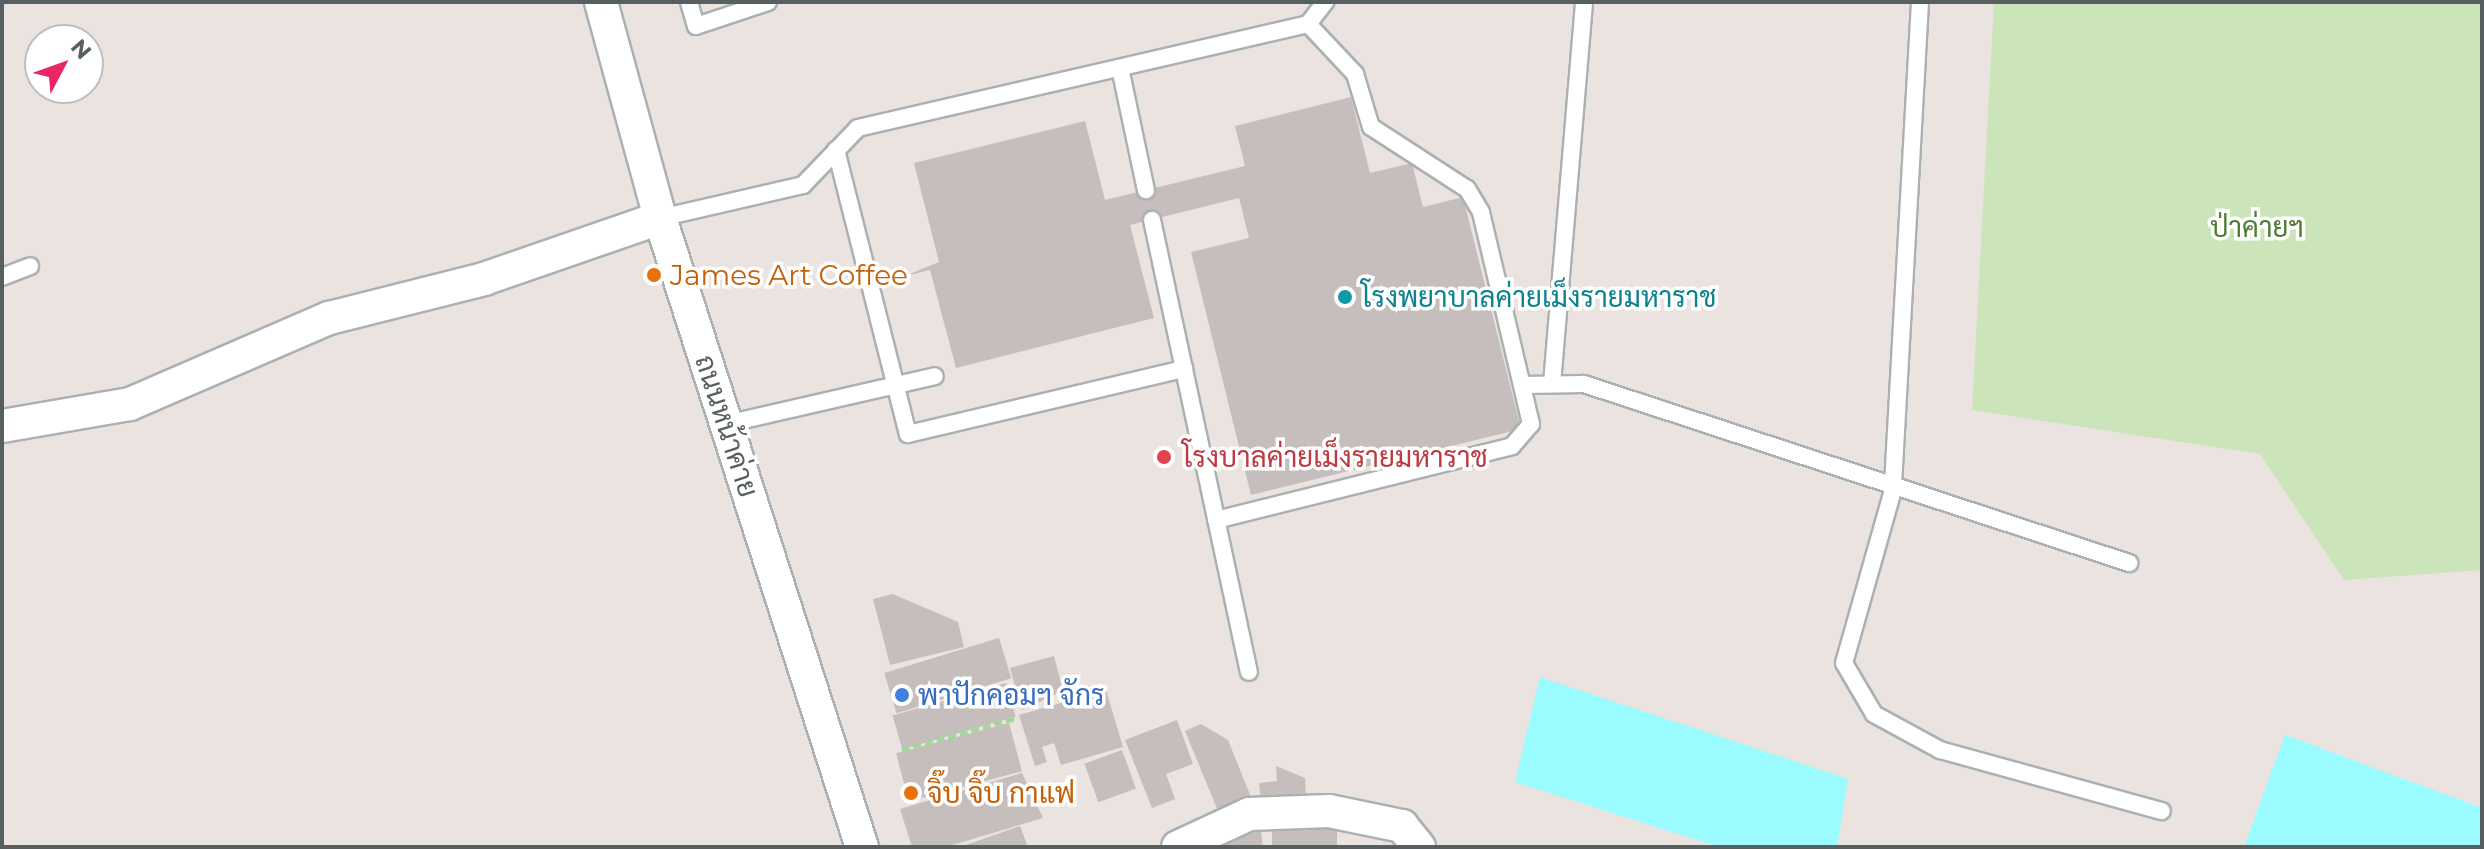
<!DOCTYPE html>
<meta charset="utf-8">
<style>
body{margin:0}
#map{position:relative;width:2484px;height:849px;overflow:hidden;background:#ebe3df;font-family:Montserrat,Sarabun,sans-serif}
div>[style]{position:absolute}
.green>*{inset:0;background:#cbe4ba}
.water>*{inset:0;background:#9bfcff}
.building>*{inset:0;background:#c6bebc;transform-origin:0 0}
.path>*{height:5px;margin-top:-2.5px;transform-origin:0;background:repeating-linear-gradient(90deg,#a5d69d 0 8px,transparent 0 12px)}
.roads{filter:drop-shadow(2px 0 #abb1b2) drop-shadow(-2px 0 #abb1b2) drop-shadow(0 2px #abb1b2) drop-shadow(0 -2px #abb1b2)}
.lane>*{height:16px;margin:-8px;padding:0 8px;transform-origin:8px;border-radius:8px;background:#fff}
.street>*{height:32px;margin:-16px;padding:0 16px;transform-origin:16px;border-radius:16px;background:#fff}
.dots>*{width:22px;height:22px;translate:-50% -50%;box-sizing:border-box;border:4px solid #fff;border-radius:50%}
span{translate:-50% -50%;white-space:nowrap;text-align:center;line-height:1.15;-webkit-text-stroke:7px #fff;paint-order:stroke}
.park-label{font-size:28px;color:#4d7e31}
.food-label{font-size:28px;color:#c56008}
.left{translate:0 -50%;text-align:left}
.culture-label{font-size:28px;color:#0d838f}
.street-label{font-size:28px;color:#585f60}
.health-label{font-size:28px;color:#be3a42}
.shop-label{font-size:28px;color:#366cbe}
.frame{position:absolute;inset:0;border:4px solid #585f60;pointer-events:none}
.north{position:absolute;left:24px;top:24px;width:80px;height:80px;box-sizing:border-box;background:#fff;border:2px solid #bcbfbf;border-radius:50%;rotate:49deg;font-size:22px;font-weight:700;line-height:32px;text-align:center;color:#585f60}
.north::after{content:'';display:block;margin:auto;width:28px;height:36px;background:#ea2665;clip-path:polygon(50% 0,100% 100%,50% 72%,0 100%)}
</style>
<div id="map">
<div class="green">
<div style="clip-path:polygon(1994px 2px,2482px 2px,2482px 570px,2344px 580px,2260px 454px,1972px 410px)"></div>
</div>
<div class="water">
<div style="clip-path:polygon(1540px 677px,1848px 779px,1837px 847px,1719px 847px,1515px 782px)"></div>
<div style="clip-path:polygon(2285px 735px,2482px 808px,2482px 847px,2244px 847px)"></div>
</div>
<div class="building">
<div style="clip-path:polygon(1351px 97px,1370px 173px,1412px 163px,1423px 207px,1463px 197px,1521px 429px,1251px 495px,1191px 252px,1249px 238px,1239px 198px,1130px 225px,1154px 318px,956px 368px,930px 270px,902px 277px,939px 262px,914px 163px,1085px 121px,1105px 200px,1245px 166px,1235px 126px)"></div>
<div style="clip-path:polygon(893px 594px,958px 622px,964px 647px,890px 665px,873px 599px)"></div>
<div style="left:999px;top:638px;width:42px;height:120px;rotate:73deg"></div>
<div style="clip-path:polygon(1054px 656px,1063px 691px,1022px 710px,1010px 668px)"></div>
<div style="left:1006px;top:683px;width:35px;height:118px;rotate:74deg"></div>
<div style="clip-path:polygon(1106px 690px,1123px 747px,1061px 765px,1054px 743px,1042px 747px,1047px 762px,1035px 766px,1019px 715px)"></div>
<div style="clip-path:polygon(1177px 720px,1193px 764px,1166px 774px,1175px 799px,1152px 808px,1125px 740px)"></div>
<div style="left:1009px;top:723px;width:50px;height:117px;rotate:75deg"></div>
<div style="clip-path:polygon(1201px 724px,1228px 740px,1253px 802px,1220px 816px,1185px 731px)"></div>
<div style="left:1122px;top:750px;width:41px;height:40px;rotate:70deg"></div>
<div style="clip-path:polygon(1276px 766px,1305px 778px,1306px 795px,1261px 800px,1259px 783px,1277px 781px)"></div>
<div style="clip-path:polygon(1022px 773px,1043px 818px,946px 847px,912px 847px,900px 809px)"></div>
<div style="clip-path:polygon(1260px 823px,1263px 847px,1202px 847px)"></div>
<div style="clip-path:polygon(1020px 826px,1028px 847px,960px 847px)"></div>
<div style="left:1337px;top:827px;width:20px;height:65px;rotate:90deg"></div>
</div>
<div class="path">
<div style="left:902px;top:750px;width:118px;rotate:-15.7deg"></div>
</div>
<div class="roads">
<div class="lane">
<div style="left:689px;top:2px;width:25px;rotate:74deg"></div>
<div style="left:696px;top:26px;width:76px;rotate:-18.4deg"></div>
<div style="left:1920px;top:2px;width:489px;rotate:93.2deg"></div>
<div style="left:1893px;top:490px;width:180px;rotate:105.8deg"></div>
<div style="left:1844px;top:663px;width:59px;rotate:59.5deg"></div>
<div style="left:1874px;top:714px;width:75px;rotate:28.6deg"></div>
<div style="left:1940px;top:750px;width:230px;rotate:15.4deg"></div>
<div style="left:1120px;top:68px;width:125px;rotate:78deg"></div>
<div style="left:836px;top:150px;width:293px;rotate:75.8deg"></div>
<div style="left:908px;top:434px;width:284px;rotate:-13.3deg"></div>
<div style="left:660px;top:218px;width:147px;rotate:-13deg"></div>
<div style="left:803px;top:185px;width:79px;rotate:-46deg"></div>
<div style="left:858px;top:128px;width:462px;rotate:-13deg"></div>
<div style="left:1308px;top:24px;width:28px;rotate:-52deg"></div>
<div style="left:1152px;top:220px;width:462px;rotate:77.9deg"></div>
<div style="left:2px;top:277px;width:30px;rotate:-21deg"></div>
<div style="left:1552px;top:384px;width:383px;rotate:-85.2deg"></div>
<div style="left:1524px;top:385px;width:60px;rotate:-1deg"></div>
<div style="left:1584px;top:384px;width:574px;rotate:18.18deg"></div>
<div style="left:726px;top:424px;width:214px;rotate:-12.9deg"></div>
<div style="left:1216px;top:520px;width:305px;rotate:-14deg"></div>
<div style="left:1512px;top:446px;width:29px;rotate:-49deg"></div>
<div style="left:1531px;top:424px;width:218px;rotate:-103.3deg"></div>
<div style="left:1481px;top:212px;width:27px;rotate:-121deg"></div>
<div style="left:1467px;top:189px;width:114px;rotate:-147.1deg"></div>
<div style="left:1371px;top:127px;width:55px;rotate:-106.8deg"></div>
<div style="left:1355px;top:74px;width:69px;rotate:-133.2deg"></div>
</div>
<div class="street">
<div style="left:601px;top:2px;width:224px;rotate:74.7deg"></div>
<div style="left:660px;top:218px;width:661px;rotate:72.2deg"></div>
<div style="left:2px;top:426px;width:130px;rotate:-9.8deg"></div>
<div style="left:130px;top:404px;width:217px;rotate:-23.4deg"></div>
<div style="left:329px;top:318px;width:160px;rotate:-14.1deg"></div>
<div style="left:484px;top:279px;width:186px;rotate:-19.1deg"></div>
<div style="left:1178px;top:847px;width:78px;rotate:-24.9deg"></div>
<div style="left:1249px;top:814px;width:80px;rotate:-2.1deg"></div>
<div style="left:1329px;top:811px;width:75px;rotate:11.6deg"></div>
<div style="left:1402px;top:826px;width:27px;rotate:51deg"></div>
</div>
</div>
<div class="dots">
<div style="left:654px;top:275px;background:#e8710a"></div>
<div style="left:1345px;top:297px;background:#0f9aa8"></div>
<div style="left:1164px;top:457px;background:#e0444e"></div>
<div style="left:902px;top:695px;background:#3f7fe0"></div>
<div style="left:911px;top:793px;background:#e8710a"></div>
</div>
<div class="park-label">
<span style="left:2257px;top:227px">ป่าค่ายฯ</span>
</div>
<div class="food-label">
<span class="left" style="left:670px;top:275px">James Art Coffee</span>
<span class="left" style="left:927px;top:793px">จิ๊บ จิ๊บ กาแฟ</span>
</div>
<div class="culture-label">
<span class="left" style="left:1361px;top:297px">โรงพยาบาลค่ายเม็งรายมหาราช</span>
</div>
<div class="street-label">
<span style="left:727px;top:426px;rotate:72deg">ถนนหน้าค่าย</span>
</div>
<div class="health-label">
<span class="left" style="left:1182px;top:457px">โรงบาลค่ายเม็งรายมหาราช</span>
</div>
<div class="shop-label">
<span class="left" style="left:918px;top:695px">พาปักคอมฯ จักร</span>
</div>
<div class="frame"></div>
<div class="north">N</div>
</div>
